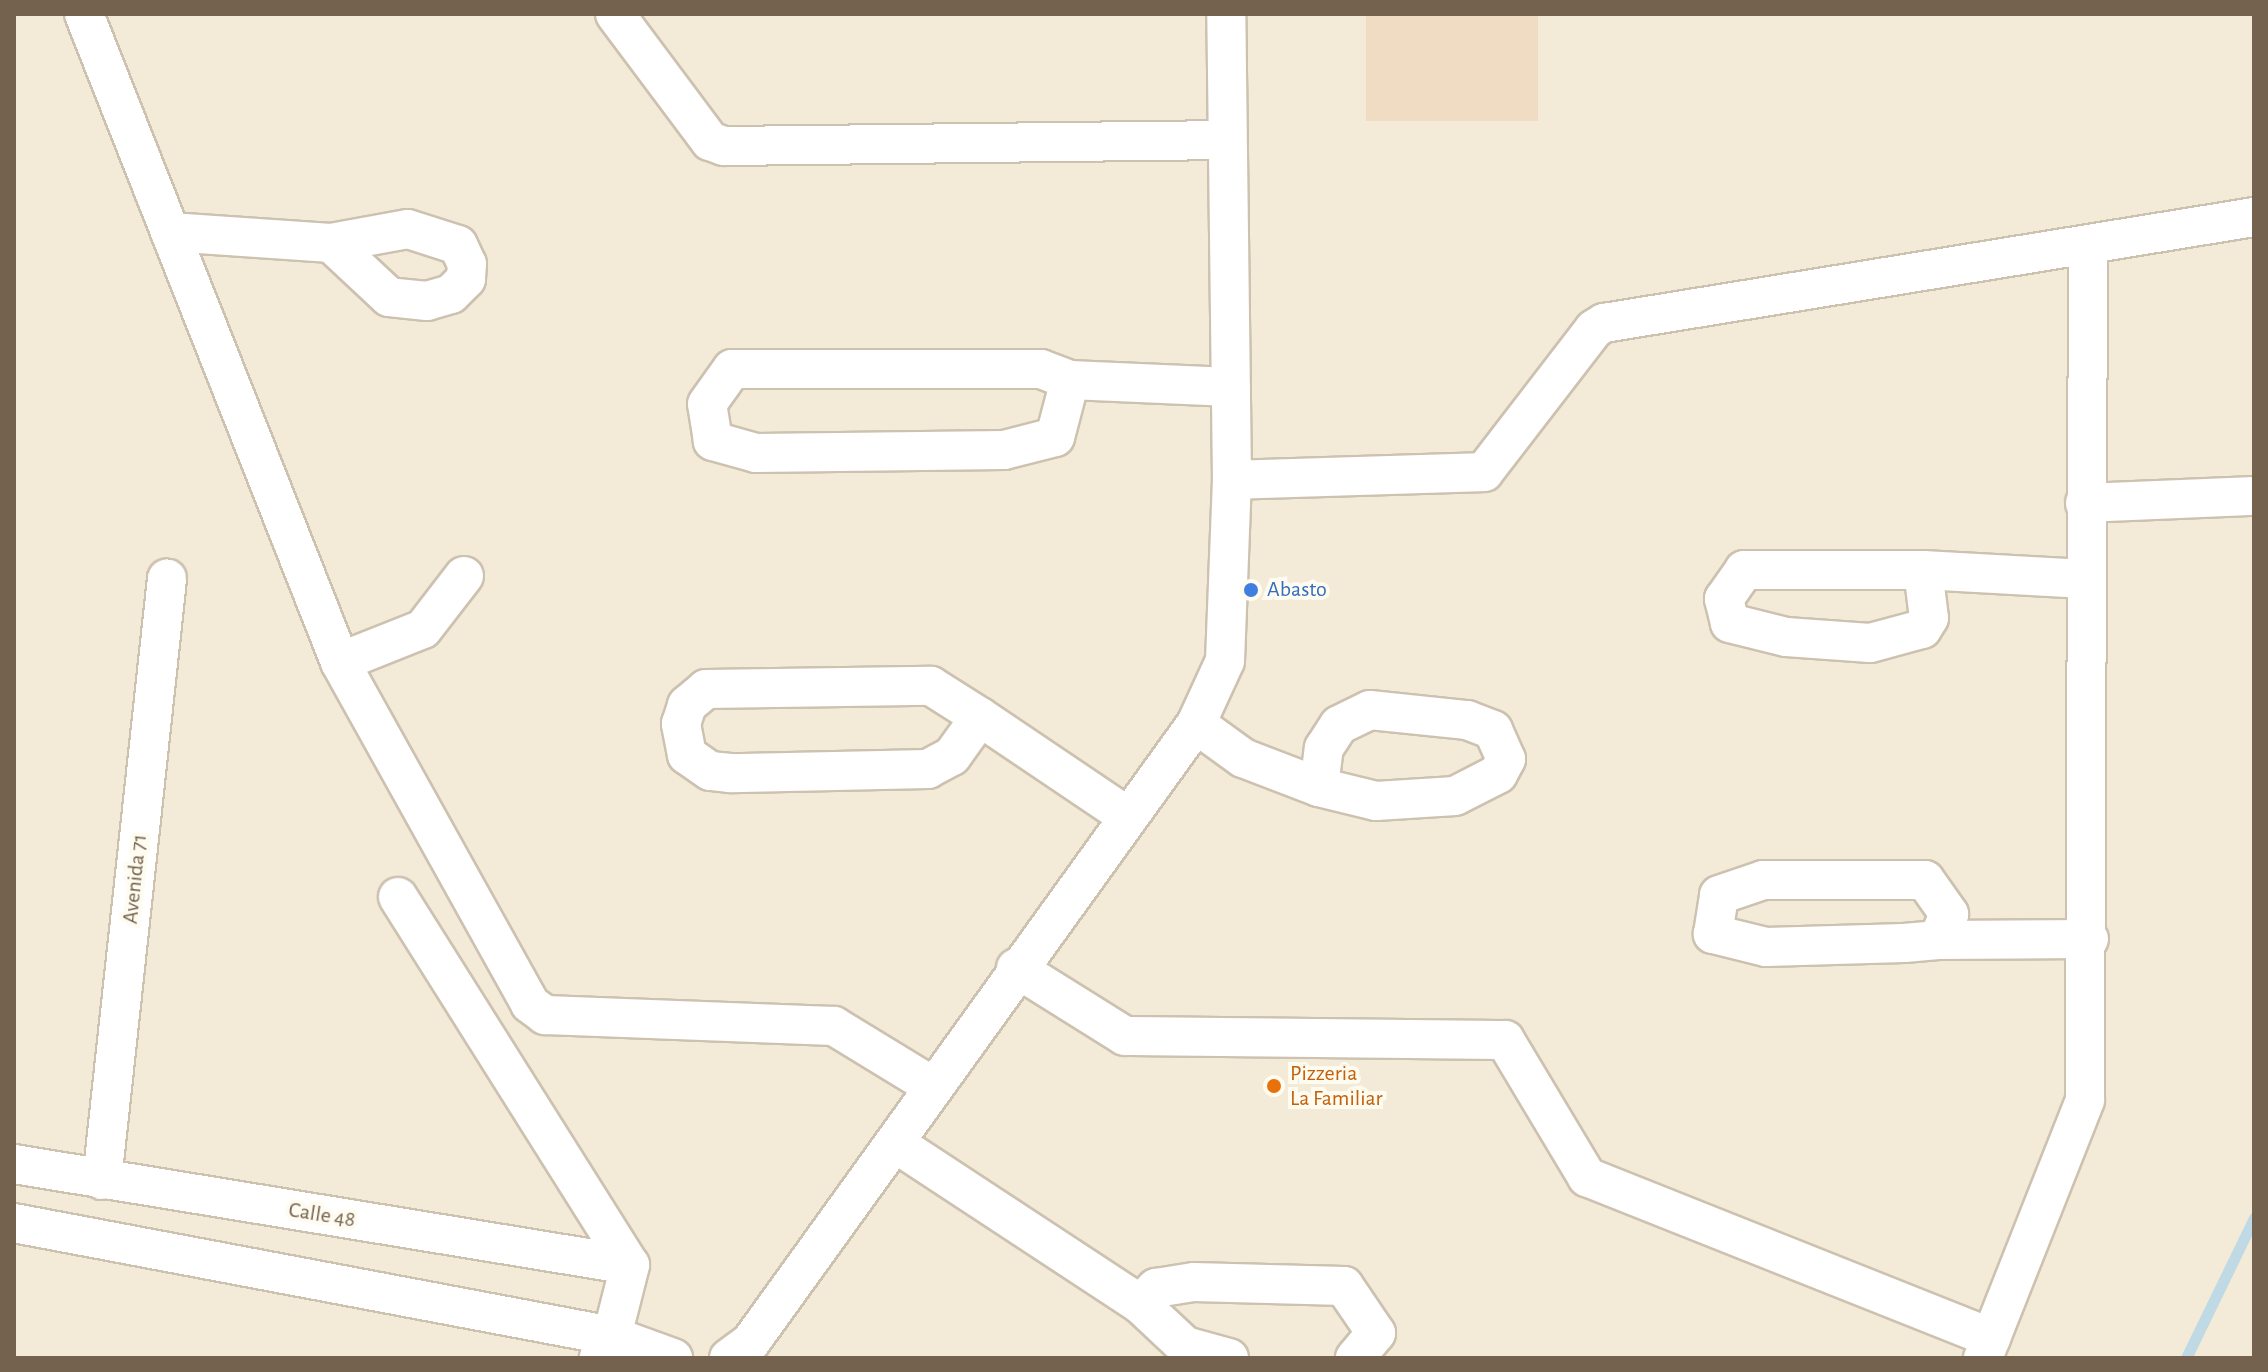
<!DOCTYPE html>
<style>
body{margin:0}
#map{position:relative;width:2268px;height:1372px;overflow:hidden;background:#fcf7ea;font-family:"Alegreya Sans",sans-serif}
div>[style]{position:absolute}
.residential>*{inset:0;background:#f3ebd8;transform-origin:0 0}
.stream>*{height:11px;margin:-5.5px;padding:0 5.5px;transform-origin:5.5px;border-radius:5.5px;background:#bfd9e5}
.building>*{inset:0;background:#f0dbc3;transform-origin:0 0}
.roads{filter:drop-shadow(2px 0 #cdc1b0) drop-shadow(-2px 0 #cdc1b0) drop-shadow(0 2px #cdc1b0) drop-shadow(0 -2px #cdc1b0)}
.minor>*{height:38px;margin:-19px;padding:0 19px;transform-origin:19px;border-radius:19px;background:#fff}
.dots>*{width:22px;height:22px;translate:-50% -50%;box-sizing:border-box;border:4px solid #fefbf0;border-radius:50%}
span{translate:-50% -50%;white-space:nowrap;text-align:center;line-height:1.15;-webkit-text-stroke:8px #fefbf0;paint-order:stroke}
.shop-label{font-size:22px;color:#366cbe}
.left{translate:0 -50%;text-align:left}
.street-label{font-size:22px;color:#75624e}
.food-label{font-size:22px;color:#c56008}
.frame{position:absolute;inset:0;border:16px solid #75624e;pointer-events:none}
</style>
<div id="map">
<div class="residential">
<div style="left:14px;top:14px;width:2240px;height:1344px"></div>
</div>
<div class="stream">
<div style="left:2186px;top:1358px;width:156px;rotate:-64.1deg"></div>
</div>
<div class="building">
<div style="left:1366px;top:14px;width:172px;height:107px"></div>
</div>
<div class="roads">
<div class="minor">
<div style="left:84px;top:14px;width:697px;rotate:68.44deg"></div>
<div style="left:340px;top:662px;width:391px;rotate:60.9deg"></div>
<div style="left:530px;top:1004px;width:19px;rotate:36deg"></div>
<div style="left:545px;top:1015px;width:289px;rotate:2.2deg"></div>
<div style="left:834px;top:1026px;width:117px;rotate:31.4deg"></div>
<div style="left:615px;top:14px;width:159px;rotate:53.2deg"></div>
<div style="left:710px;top:141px;width:15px;rotate:20deg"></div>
<div style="left:724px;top:146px;width:503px;rotate:-0.68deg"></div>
<div style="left:408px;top:229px;width:52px;rotate:17.7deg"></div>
<div style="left:458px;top:245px;width:21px;rotate:65deg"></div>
<div style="left:467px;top:264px;width:15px;rotate:94deg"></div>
<div style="left:466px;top:279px;width:21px;rotate:135deg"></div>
<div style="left:451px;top:294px;width:25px;rotate:164deg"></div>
<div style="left:427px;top:301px;width:38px;rotate:-174deg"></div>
<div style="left:389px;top:297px;width:79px;rotate:-137deg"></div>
<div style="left:331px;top:243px;width:78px;rotate:-10.3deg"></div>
<div style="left:170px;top:232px;width:161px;rotate:3.9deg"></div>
<div style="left:732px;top:369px;width:309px"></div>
<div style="left:1041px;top:369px;width:31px;rotate:21deg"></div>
<div style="left:1070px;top:380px;width:59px;rotate:104.7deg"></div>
<div style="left:1055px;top:437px;width:53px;rotate:165.7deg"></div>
<div style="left:1004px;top:450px;width:248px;rotate:179.3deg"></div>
<div style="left:756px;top:453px;width:45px;rotate:-164.4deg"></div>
<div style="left:713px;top:441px;width:37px;rotate:-99deg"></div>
<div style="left:707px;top:404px;width:43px;rotate:-54.5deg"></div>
<div style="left:1070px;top:380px;width:161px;rotate:2.5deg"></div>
<div style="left:1232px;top:480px;width:252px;rotate:-1.8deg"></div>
<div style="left:1484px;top:472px;width:180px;rotate:-52.4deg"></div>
<div style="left:1594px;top:329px;width:12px;rotate:-31deg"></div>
<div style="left:1604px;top:323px;width:659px;rotate:-9.26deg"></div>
<div style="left:2085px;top:503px;width:169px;rotate:-2.4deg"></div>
<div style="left:1923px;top:570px;width:48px;rotate:82.9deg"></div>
<div style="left:1929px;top:618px;width:13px;rotate:122deg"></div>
<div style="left:1922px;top:629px;width:54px;rotate:164.9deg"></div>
<div style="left:1870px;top:643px;width:84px;rotate:-175.9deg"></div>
<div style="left:1786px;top:637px;width:58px;rotate:-166deg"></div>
<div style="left:1730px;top:623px;width:25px;rotate:-104deg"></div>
<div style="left:1724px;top:599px;width:35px;rotate:-55deg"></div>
<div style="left:1744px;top:570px;width:179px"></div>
<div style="left:1923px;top:570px;width:162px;rotate:3.2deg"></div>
<div style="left:340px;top:662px;width:89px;rotate:-21.7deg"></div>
<div style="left:423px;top:629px;width:67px;rotate:-52.3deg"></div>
<div style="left:931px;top:686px;width:58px;rotate:32.3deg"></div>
<div style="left:980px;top:717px;width:48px;rotate:125.7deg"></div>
<div style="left:952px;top:756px;width:27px;rotate:152deg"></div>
<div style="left:928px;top:769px;width:198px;rotate:178.8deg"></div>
<div style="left:730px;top:773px;width:20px;rotate:-174deg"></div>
<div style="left:710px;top:771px;width:28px;rotate:-145deg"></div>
<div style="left:687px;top:755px;width:32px;rotate:-101deg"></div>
<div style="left:681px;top:724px;width:20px;rotate:-72deg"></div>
<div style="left:687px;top:705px;width:25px;rotate:-40deg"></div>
<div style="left:706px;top:689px;width:225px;rotate:-0.8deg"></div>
<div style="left:1370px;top:710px;width:98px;rotate:5.9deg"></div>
<div style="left:1467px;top:720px;width:28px;rotate:21deg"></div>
<div style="left:1493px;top:730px;width:32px;rotate:66deg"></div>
<div style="left:1506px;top:759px;width:17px;rotate:118deg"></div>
<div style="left:1498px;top:774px;width:48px;rotate:152.9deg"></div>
<div style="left:1455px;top:796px;width:79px;rotate:176.4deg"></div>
<div style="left:1376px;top:801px;width:59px;rotate:-166.2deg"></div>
<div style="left:1319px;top:787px;width:39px;rotate:-83deg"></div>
<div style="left:1324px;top:748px;width:27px;rotate:-57deg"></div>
<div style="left:1339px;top:725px;width:34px;rotate:-26deg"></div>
<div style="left:980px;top:717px;width:179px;rotate:34deg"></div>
<div style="left:1196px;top:724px;width:58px;rotate:35.9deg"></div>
<div style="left:1243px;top:758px;width:81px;rotate:20.9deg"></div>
<div style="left:1763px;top:880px;width:162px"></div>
<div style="left:1925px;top:880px;width:42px;rotate:54.8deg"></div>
<div style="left:1949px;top:914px;width:28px;rotate:113deg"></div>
<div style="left:1938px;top:940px;width:34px;rotate:175deg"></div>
<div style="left:1904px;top:943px;width:138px;rotate:178.3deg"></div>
<div style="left:1766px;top:947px;width:55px;rotate:-166.2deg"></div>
<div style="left:1713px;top:934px;width:39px;rotate:-81deg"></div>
<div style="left:1719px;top:895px;width:46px;rotate:-18.8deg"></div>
<div style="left:398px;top:897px;width:435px;rotate:57.8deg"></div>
<div style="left:630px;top:1265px;width:73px;rotate:104.2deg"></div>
<div style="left:612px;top:1336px;width:26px;rotate:121deg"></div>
<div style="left:1938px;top:940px;width:151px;rotate:-0.4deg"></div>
<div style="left:1016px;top:968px;width:128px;rotate:32deg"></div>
<div style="left:1125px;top:1036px;width:380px;rotate:0.6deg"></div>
<div style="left:1505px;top:1040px;width:160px;rotate:59.1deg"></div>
<div style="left:1587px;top:1177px;width:435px;rotate:21.7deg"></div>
<div style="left:895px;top:1143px;width:293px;rotate:33.3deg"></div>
<div style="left:14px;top:1164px;width:624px;rotate:9.31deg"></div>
<div style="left:102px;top:1180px;width:605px;rotate:-83.83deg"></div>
<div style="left:14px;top:1223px;width:609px;rotate:10.7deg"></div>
<div style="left:612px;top:1336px;width:65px;rotate:19.8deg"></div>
<div style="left:729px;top:1358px;width:26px;rotate:-36deg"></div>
<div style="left:750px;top:1343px;width:763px;rotate:-54.23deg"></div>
<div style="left:1196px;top:724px;width:69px;rotate:-65.3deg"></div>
<div style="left:1225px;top:661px;width:181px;rotate:-87.8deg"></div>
<div style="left:1232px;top:480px;width:466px;rotate:-90.7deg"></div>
<div style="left:1229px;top:1358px;width:46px;rotate:-164.7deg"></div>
<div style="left:1185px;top:1346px;width:62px;rotate:-137deg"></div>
<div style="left:1140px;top:1304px;width:23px;rotate:-45deg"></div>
<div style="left:1156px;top:1288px;width:38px;rotate:-9deg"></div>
<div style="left:1194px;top:1282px;width:150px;rotate:1.5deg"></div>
<div style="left:1344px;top:1286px;width:57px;rotate:55.8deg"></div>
<div style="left:1376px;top:1333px;width:33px;rotate:130deg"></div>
<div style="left:1983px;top:1358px;width:277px;rotate:-68.4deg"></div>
<div style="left:2085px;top:1100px;width:855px;rotate:-89.8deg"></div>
</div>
</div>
<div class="dots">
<div style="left:1251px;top:590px;background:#3f7fe0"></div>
<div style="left:1274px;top:1086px;background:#e8710a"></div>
</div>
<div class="shop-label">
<span class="left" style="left:1267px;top:590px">Abasto</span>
</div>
<div class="street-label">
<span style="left:135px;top:879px;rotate:-84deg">Avenida 71</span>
<span style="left:322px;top:1215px;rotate:9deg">Calle 48</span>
</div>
<div class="food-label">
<span class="left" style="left:1290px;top:1086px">Pizzeria<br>La Familiar</span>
</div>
<div class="frame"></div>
</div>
